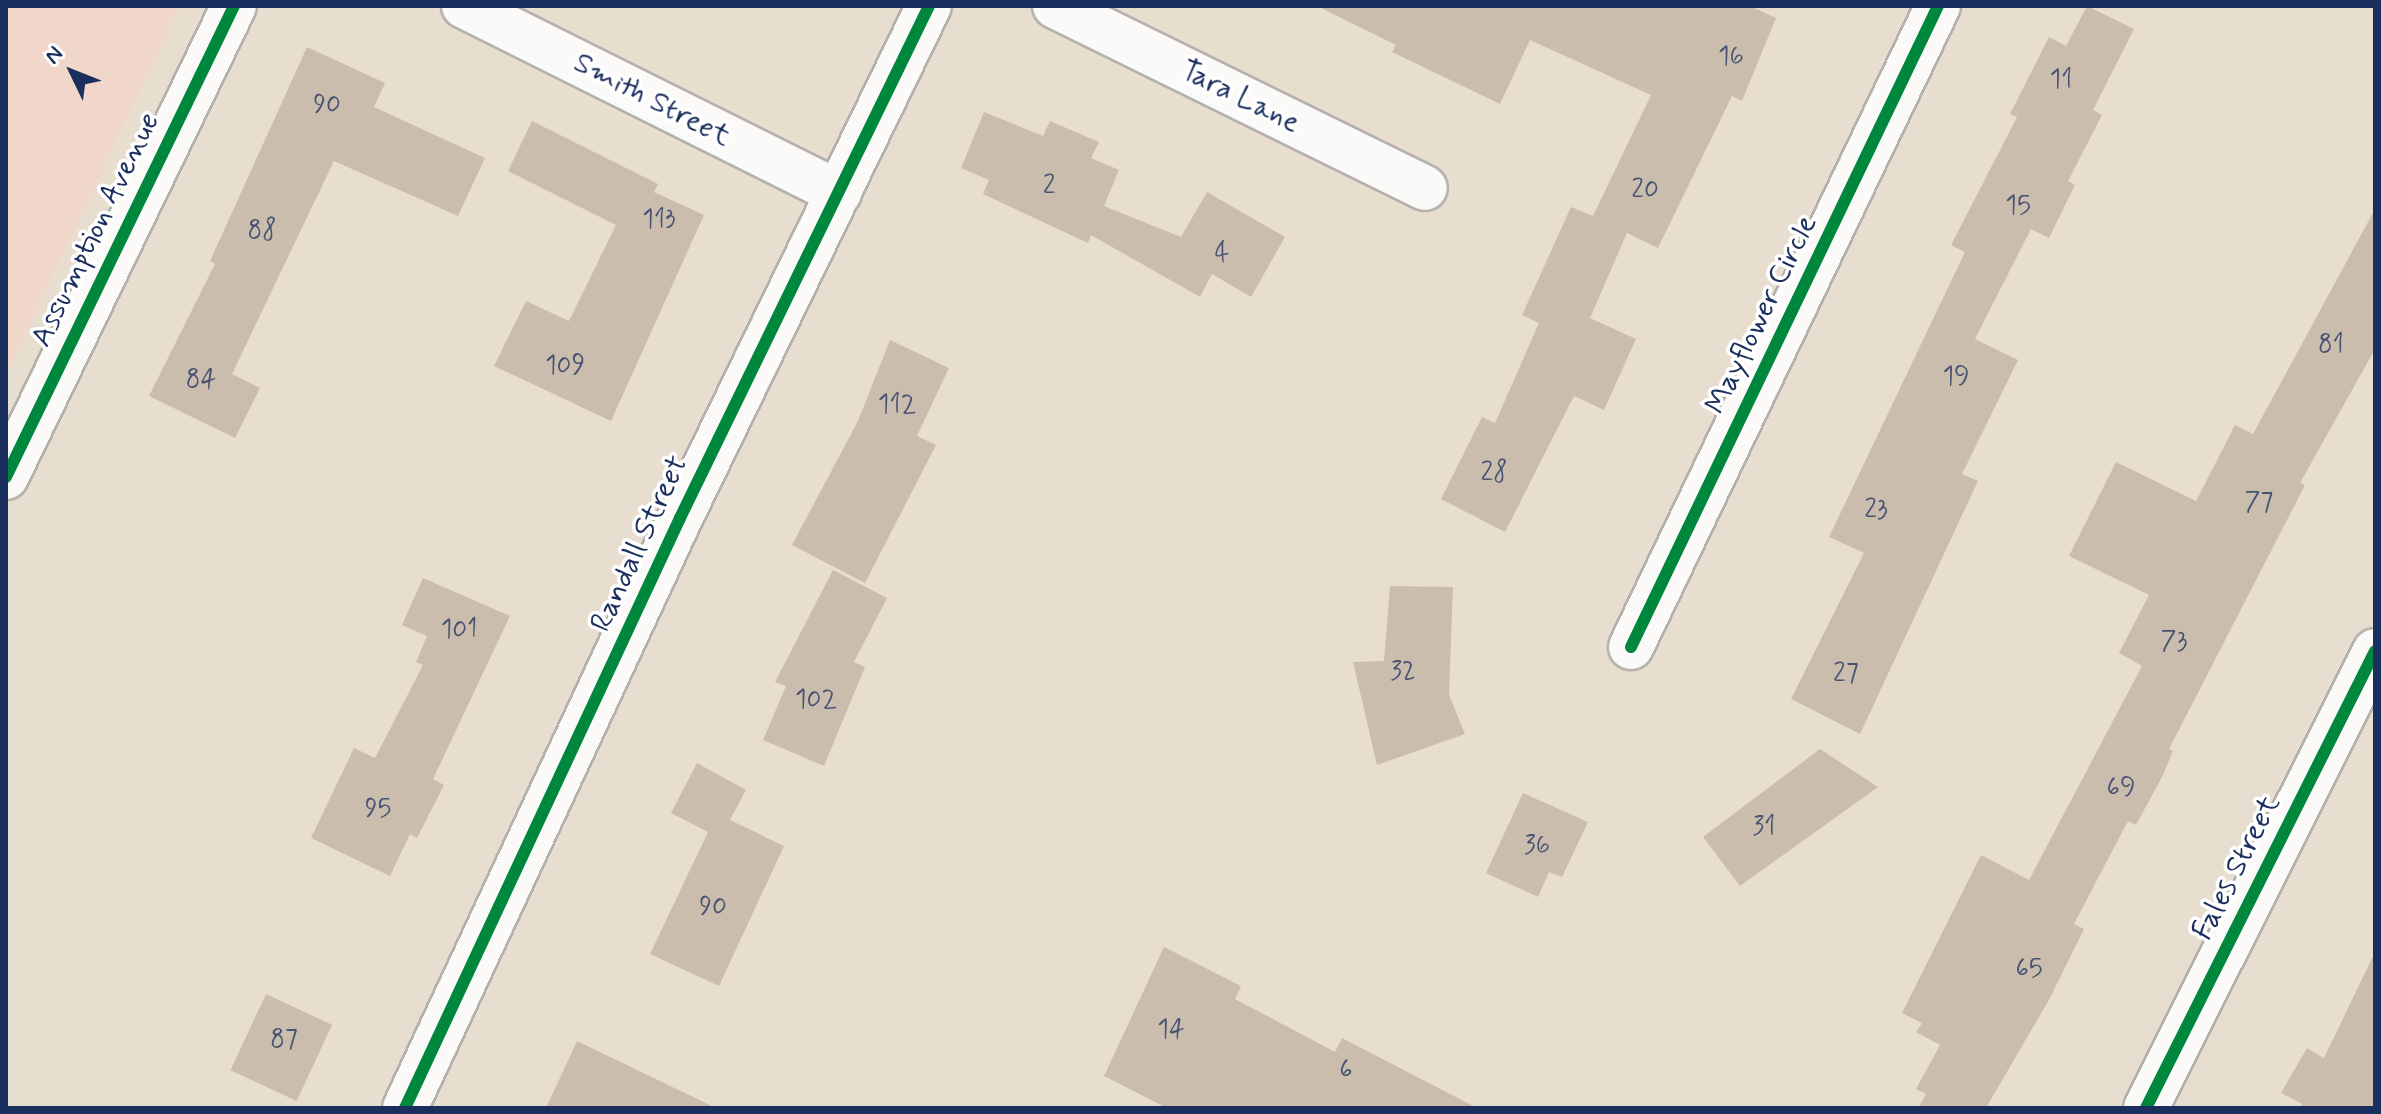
<!DOCTYPE html>
<style>
body{margin:0}
#map{position:relative;width:2381px;height:1114px;overflow:hidden;background:#e8ded0;font-family:Mynerve,sans-serif}
div>[style]{position:absolute}
.built>*{inset:0;background:#f0d7ca}
.building>*{inset:0;background:#cabdae;transform-origin:0 0}
.roads{filter:drop-shadow(2px 0 #b4b0ac) drop-shadow(-2px 0 #b4b0ac) drop-shadow(0 2px #b4b0ac) drop-shadow(0 -2px #b4b0ac)}
.minor>*{height:44px;margin:-22px;padding:0 22px;transform-origin:22px;border-radius:22px;background:#fcfaf8}
.cycleway>*{height:12px;margin:-6px;padding:0 6px;transform-origin:6px;border-radius:6px;background:#00873e}
span{translate:-50% -50%;white-space:nowrap;text-align:center;line-height:1.15;-webkit-text-stroke:7px #fff;paint-order:stroke}
.number-label{font-size:26px;color:#475272}
.number-label span{-webkit-text-stroke-width:0}
.street-label{font-size:30px;color:#1b2f5e}
.frame{position:absolute;inset:0;border:8px solid #1b2f5e;pointer-events:none}
.north{position:absolute;left:32px;top:32px;width:80px;height:80px;-webkit-text-stroke:6px #fff;paint-order:stroke;rotate:313deg;font-size:22px;font-weight:700;line-height:32px;text-align:center;color:#1b2f5e}
.north::after{content:'';display:block;margin:auto;width:28px;height:36px;background:#1b2f5e;clip-path:polygon(50% 0,100% 100%,50% 72%,0 100%)}
</style>
<div id="map">
<div class="built">
<div style="clip-path:polygon(6px 6px,180px 6px,6px 374px)"></div>
</div>
<div class="building">
<div style="clip-path:polygon(1317px 6px,1750px 6px,1776px 18px,1742px 101px,1732px 96px,1658px 248px,1627px 233px,1590px 318px,1636px 339px,1604px 410px,1574px 396px,1505px 532px,1441px 499px,1482px 417px,1495px 423px,1539px 323px,1522px 315px,1571px 207px,1593px 216px,1651px 95px,1530px 40px,1500px 104px,1392px 52px,1396px 45px)"></div>
<div style="clip-path:polygon(2087px 6px,2134px 29px,2093px 110px,2102px 115px,2068px 181px,2075px 185px,2049px 238px,2031px 229px,1975px 339px,2018px 360px,1962px 474px,1978px 481px,1860px 734px,1791px 699px,1864px 553px,1829px 537px,1965px 252px,1951px 245px,2017px 117px,2010px 114px,2049px 37px,2066px 46px)"></div>
<div style="clip-path:polygon(307px 47px,385px 83px,374px 107px,485px 158px,458px 216px,334px 161px,232px 374px,260px 388px,235px 438px,149px 396px,215px 264px,210px 261px)"></div>
<div style="clip-path:polygon(984px 112px,1043px 136px,1050px 121px,1099px 142px,1091px 158px,1119px 170px,1104px 206px,1181px 237px,1207px 192px,1285px 237px,1251px 297px,1212px 274px,1200px 297px,1091px 235px,1088px 243px,983px 194px,989px 180px,961px 168px)"></div>
<div style="clip-path:polygon(532px 121px,658px 184px,654px 192px,704px 215px,611px 421px,494px 366px,526px 301px,569px 321px,616px 225px,508px 171px)"></div>
<div style="clip-path:polygon(2375px 209px,2375px 349px,2300px 483px,2305px 485px,2169px 749px,2173px 751px,2163px 775px,2136px 825px,2128px 821px,2074px 924px,2084px 929px,2050px 998px,1986px 1108px,1918px 1108px,1926px 1094px,1916px 1089px,1940px 1045px,1916px 1032px,1922px 1023px,1902px 1013px,1981px 855px,2029px 880px,2142px 666px,2119px 653px,2149px 595px,2069px 556px,2116px 462px,2196px 501px,2235px 425px,2253px 434px)"></div>
<div style="clip-path:polygon(890px 340px,949px 368px,917px 436px,936px 445px,865px 583px,792px 545px,858px 421px)"></div>
<div style="clip-path:polygon(833px 570px,887px 598px,854px 662px,865px 667px,824px 766px,763px 740px,786px 686px,775px 682px)"></div>
<div style="clip-path:polygon(423px 578px,510px 616px,433px 779px,444px 785px,417px 838px,410px 834px,390px 876px,311px 838px,354px 748px,375px 758px,423px 665px,416px 662px,427px 636px,402px 625px)"></div>
<div style="clip-path:polygon(1390px 586px,1453px 587px,1449px 695px,1465px 734px,1377px 765px,1353px 662px,1384px 661px)"></div>
<div style="clip-path:polygon(1820px 749px,1878px 787px,1740px 886px,1703px 837px)"></div>
<div style="clip-path:polygon(697px 763px,746px 790px,730px 820px,784px 846px,719px 986px,650px 954px,708px 832px,671px 813px)"></div>
<div style="clip-path:polygon(1523px 793px,1588px 822px,1562px 877px,1549px 872px,1538px 897px,1486px 873px)"></div>
<div style="clip-path:polygon(1164px 947px,1241px 986px,1235px 999px,1335px 1052px,1342px 1038px,1477px 1108px,1167px 1108px,1104px 1076px)"></div>
<div style="clip-path:polygon(2375px 952px,2375px 1108px,2300px 1108px,2302px 1104px,2281px 1093px,2307px 1048px,2324px 1058px)"></div>
<div style="left:266px;top:994px;width:73px;height:84px;rotate:25deg"></div>
<div style="clip-path:polygon(577px 1041px,716px 1108px,546px 1108px)"></div>
</div>
<div class="roads">
<div class="minor">
<div style="left:464px;top:6px;width:419px;rotate:26.5deg"></div>
<div style="left:1055px;top:6px;width:412px;rotate:26.2deg"></div>
<div style="left:6px;top:477px;width:523px;rotate:-64.17deg"></div>
<div style="left:1631px;top:647px;width:711px;rotate:-64.41deg"></div>
<div style="left:405px;top:1108px;width:651px;rotate:-65.01deg"></div>
<div style="left:680px;top:518px;width:569px;rotate:-64.07deg"></div>
<div style="left:2146px;top:1108px;width:511px;rotate:-63.38deg"></div>
</div>
</div>
<div class="cycleway">
<div style="left:6px;top:477px;width:523px;rotate:-64.17deg"></div>
<div style="left:1631px;top:647px;width:711px;rotate:-64.41deg"></div>
<div style="left:405px;top:1108px;width:651px;rotate:-65.01deg"></div>
<div style="left:680px;top:518px;width:569px;rotate:-64.07deg"></div>
<div style="left:2146px;top:1108px;width:511px;rotate:-63.38deg"></div>
</div>
<div class="number-label">
<span style="left:1731px;top:58px">16</span>
<span style="left:2061px;top:81px">11</span>
<span style="left:327px;top:106px">90</span>
<span style="left:1049px;top:187px">2</span>
<span style="left:1645px;top:191px">20</span>
<span style="left:2018px;top:207px">15</span>
<span style="left:659px;top:221px">113</span>
<span style="left:262px;top:232px">88</span>
<span style="left:1222px;top:255px">4</span>
<span style="left:2331px;top:346px">81</span>
<span style="left:565px;top:367px">109</span>
<span style="left:1956px;top:378px">19</span>
<span style="left:201px;top:381px">84</span>
<span style="left:897px;top:406px">112</span>
<span style="left:1494px;top:474px">28</span>
<span style="left:2259px;top:504px">77</span>
<span style="left:1876px;top:511px">23</span>
<span style="left:459px;top:631px">101</span>
<span style="left:2174px;top:643px">73</span>
<span style="left:1403px;top:673px">32</span>
<span style="left:1846px;top:675px">27</span>
<span style="left:816px;top:701px">102</span>
<span style="left:2121px;top:789px">69</span>
<span style="left:378px;top:810px">95</span>
<span style="left:1764px;top:828px">31</span>
<span style="left:1537px;top:847px">36</span>
<span style="left:713px;top:908px">90</span>
<span style="left:2029px;top:970px">65</span>
<span style="left:1171px;top:1031px">14</span>
<span style="left:284px;top:1041px">87</span>
<span style="left:1346px;top:1071px">6</span>
</div>
<div class="street-label">
<span style="left:1240px;top:97px;rotate:26deg">Tara Lane</span>
<span style="left:652px;top:100px;rotate:27deg">Smith Street</span>
<span style="left:96px;top:230px;rotate:-64deg">Assumption Avenue</span>
<span style="left:1762px;top:315px;rotate:-64deg">Mayflower Circle</span>
<span style="left:640px;top:544px;rotate:-65deg">Randall Street</span>
<span style="left:2237px;top:868px;rotate:-63deg">Fales Street</span>
</div>
<div class="frame"></div>
<div class="north">N</div>
</div>
